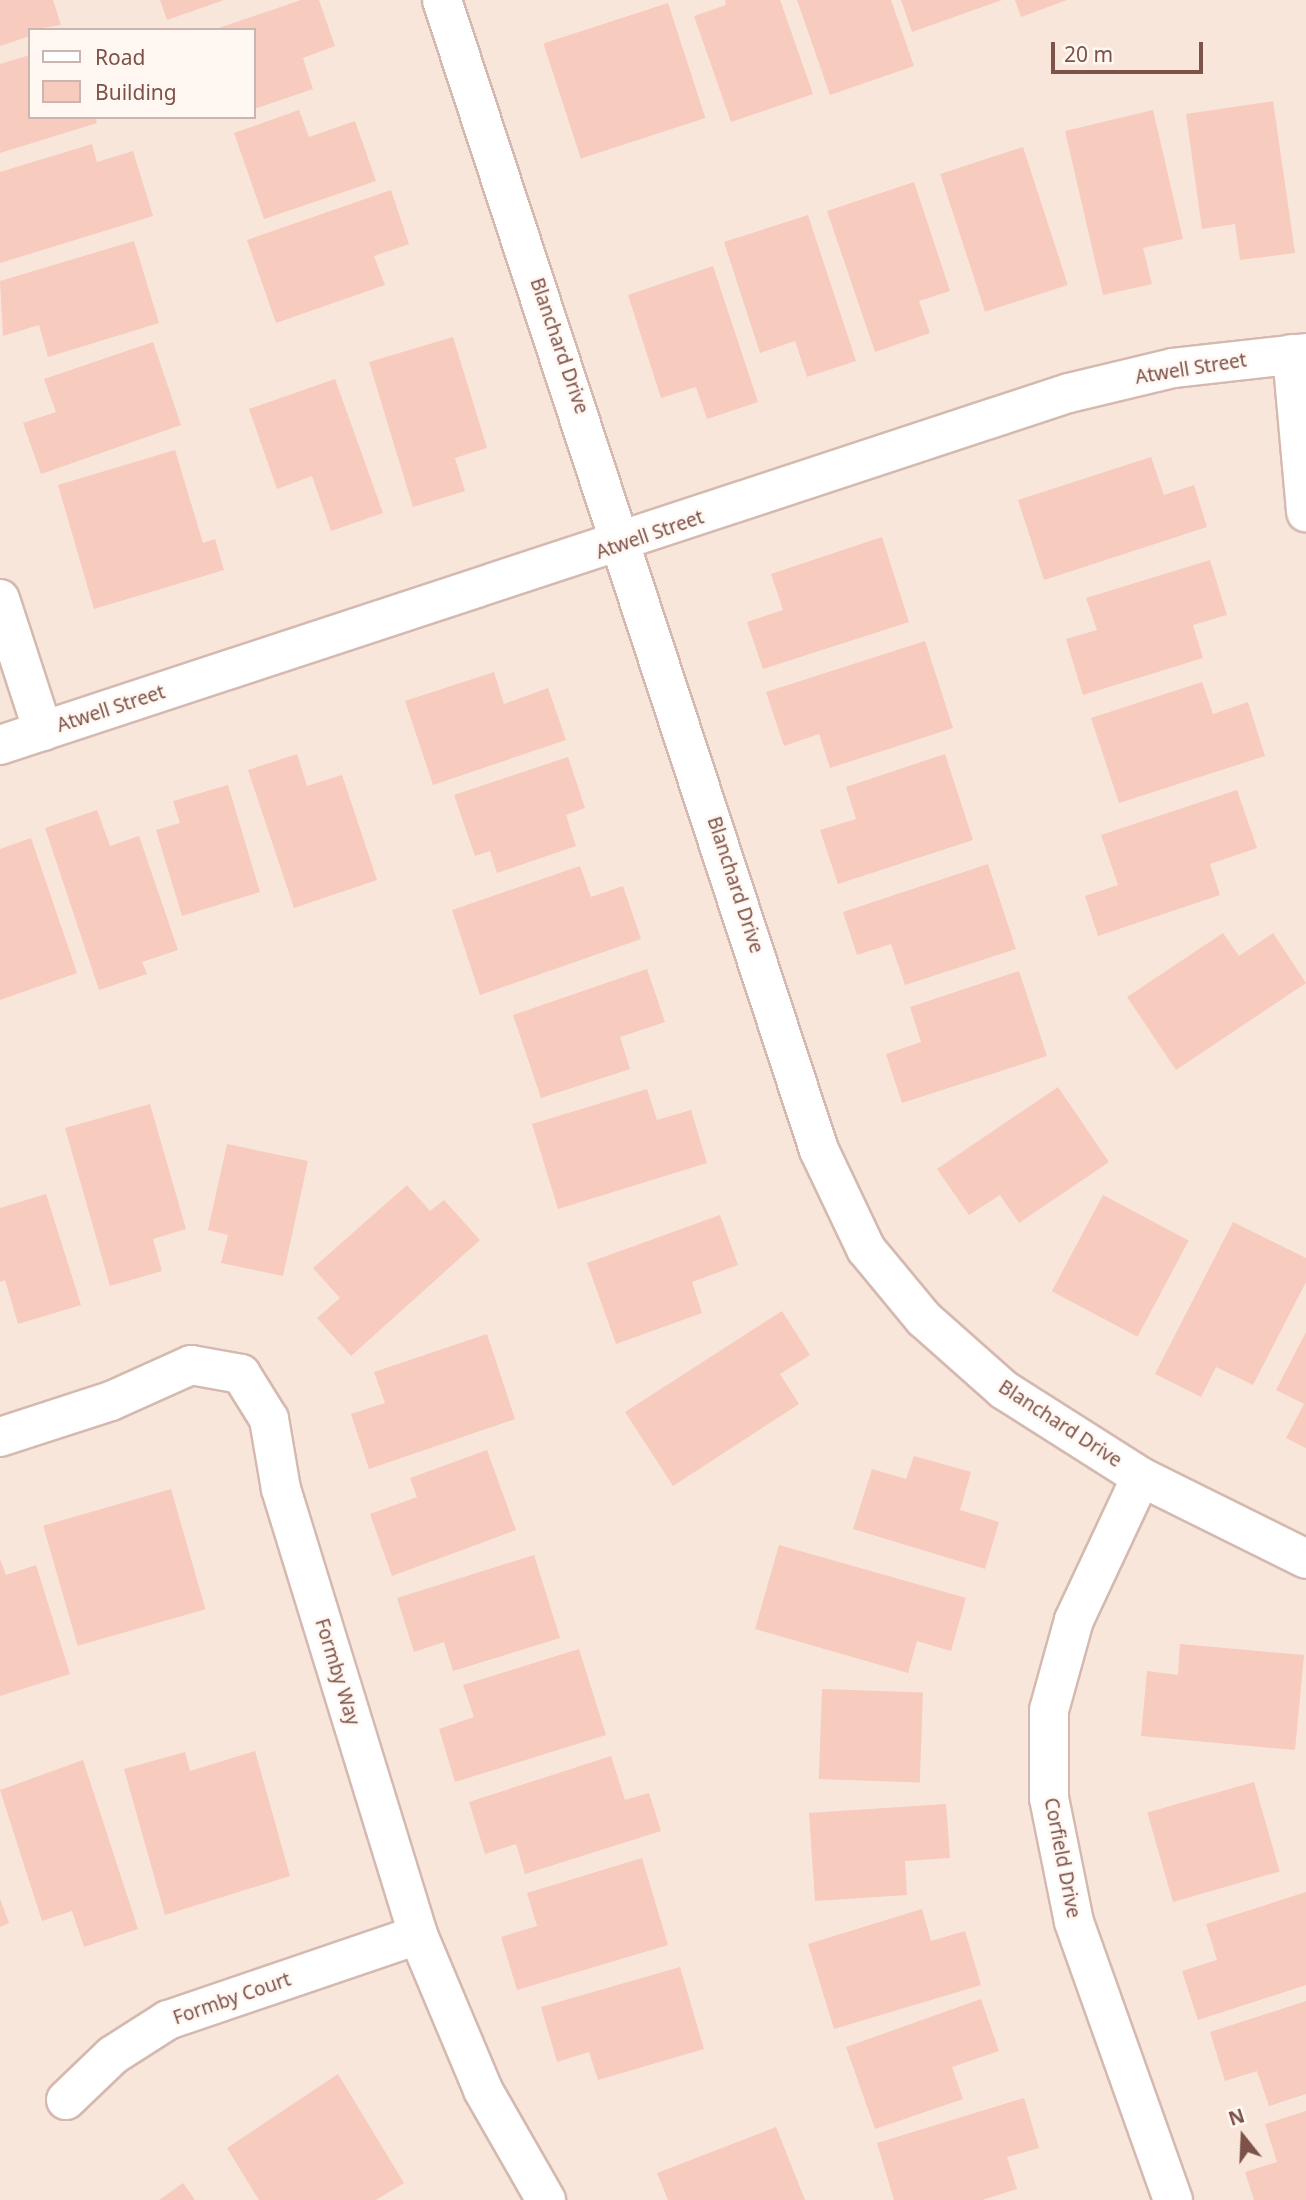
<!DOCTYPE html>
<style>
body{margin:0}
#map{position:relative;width:1306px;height:2200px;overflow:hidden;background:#fef3e9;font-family:"Noto Sans",sans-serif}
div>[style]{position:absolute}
.residential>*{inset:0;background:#f9e6da}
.building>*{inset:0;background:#f7cbbe;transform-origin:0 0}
.roads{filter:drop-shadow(2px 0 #d5b9b0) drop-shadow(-2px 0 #d5b9b0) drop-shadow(0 2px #d5b9b0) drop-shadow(0 -2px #d5b9b0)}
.minor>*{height:38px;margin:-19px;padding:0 19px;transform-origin:19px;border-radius:19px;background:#fff}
span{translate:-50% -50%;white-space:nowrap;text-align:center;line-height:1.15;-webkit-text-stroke:5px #fff7f2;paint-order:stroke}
.street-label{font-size:19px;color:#7d5249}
.legend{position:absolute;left:28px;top:28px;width:228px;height:91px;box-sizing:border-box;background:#fff7f2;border:2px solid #cbb5ae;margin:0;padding:9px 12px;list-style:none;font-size:21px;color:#7d5249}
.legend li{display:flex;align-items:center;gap:14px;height:35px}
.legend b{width:35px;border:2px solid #cbb5ae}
.north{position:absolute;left:1208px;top:2102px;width:70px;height:70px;-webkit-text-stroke:5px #fff7f2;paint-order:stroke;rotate:342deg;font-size:19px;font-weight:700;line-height:28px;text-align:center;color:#7d5249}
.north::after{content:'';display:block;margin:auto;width:24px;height:32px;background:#7d5249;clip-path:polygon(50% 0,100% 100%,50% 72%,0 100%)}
.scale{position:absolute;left:1051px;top:42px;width:152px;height:32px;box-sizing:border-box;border:4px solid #7d5249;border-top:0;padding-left:9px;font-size:21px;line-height:24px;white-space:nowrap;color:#7d5249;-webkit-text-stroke:5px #fff7f2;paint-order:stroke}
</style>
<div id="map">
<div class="residential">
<div style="clip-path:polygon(evenodd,0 0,1306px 0,1306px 2200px,0 2200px,0 0,30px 30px,254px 30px,254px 117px,30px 117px,30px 30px)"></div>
</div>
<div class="building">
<div style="clip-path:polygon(0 0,53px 0,61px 25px,30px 30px,30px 36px,0 46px)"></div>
<div style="clip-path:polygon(160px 0,224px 0,167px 20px)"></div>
<div style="clip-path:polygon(301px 0,319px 0,335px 46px,303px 58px,313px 89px,254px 109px,254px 30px,216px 29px)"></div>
<div style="clip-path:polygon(725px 0,780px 0,813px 94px,731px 122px,694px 16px,726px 5px)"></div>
<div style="clip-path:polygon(797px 0,891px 0,914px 66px,830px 95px)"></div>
<div style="clip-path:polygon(901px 0,1002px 0,912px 32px)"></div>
<div style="clip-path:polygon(1015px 0,1067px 0,1021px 17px)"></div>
<div style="left:668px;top:3px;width:121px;height:131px;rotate:72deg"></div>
<div style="clip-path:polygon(30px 55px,30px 117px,95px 117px,97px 123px,0 153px,0 64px)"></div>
<div style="clip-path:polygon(1273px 101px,1295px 253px,1240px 260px,1235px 224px,1202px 229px,1186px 114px)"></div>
<div style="clip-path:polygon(299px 110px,309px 137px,355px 121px,376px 181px,264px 219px,234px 133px)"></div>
<div style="clip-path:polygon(1153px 110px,1183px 239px,1143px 248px,1152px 284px,1103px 295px,1065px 131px)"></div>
<div style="clip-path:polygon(92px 144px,97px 162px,133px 151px,153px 216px,0 263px,0 172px)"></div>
<div style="left:1023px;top:147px;width:145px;height:87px;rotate:72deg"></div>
<div style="clip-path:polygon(914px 182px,950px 291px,919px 301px,930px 333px,875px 352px,827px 211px)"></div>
<div style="clip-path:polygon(391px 190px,409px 244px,374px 256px,385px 285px,276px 323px,247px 240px)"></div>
<div style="clip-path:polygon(808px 215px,856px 361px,807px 377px,795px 341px,760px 353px,724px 242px)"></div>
<div style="clip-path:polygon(134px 241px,159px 323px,48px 357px,39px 325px,3px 336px,0 281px)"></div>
<div style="clip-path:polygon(713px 266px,758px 402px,707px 419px,696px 387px,661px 398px,628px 295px)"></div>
<div style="clip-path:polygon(453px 337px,487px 448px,455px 458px,465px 491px,413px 507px,369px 362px)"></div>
<div style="clip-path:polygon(153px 342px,181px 425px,41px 474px,23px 423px,56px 412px,44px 379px)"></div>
<div style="clip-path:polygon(335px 379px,383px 513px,331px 531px,312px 476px,277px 489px,249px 409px)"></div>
<div style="clip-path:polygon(175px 450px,203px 543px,215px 539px,224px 570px,94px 609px,58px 485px)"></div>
<div style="clip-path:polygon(1151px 457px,1164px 495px,1194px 485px,1207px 527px,1044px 580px,1018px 500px)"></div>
<div style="clip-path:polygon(882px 537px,909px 622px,763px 669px,747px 622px,783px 610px,771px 574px)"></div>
<div style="clip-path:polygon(1210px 560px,1227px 615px,1193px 625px,1203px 658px,1083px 695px,1066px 639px,1097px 630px,1086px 598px)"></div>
<div style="clip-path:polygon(925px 641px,953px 728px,830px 768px,819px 734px,784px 746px,766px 692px)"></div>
<div style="clip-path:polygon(494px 672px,504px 704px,548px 688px,566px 740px,433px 785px,405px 701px)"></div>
<div style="clip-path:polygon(1202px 682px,1213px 714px,1248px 702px,1265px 756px,1119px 803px,1091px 718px)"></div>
<div style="clip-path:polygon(297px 754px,307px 786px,342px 775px,377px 880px,294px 908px,248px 770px)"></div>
<div style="clip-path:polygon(945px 754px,973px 840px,838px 884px,820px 830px,856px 819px,846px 787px)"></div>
<div style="clip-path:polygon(568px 757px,585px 808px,566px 815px,576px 846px,497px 873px,490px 851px,475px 856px,454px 795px)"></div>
<div style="clip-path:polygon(228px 785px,260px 892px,182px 916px,156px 830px,180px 823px,173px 801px)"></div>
<div style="clip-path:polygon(1237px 790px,1257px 848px,1210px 864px,1220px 895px,1098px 936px,1085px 896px,1118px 885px,1101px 835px)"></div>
<div style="clip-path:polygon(97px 810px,110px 846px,139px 836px,178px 950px,142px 962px,147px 974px,99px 990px,45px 828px)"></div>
<div style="clip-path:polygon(31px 838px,77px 973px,0 1000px,0 849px)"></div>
<div style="clip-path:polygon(988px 864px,1016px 949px,905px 985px,891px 944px,857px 955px,843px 912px)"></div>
<div style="clip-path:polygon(580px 866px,591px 897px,623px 886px,641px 939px,480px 995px,452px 910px)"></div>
<div style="clip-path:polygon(1223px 933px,1239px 956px,1273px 933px,1306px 983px,1176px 1070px,1127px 997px)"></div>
<div style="clip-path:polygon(647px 969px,665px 1022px,620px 1037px,630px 1069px,541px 1098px,513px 1015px)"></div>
<div style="clip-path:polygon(1019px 971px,1047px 1056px,902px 1103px,886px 1054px,921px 1042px,910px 1007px)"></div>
<div style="clip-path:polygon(1058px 1087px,1109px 1162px,1019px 1223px,1000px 1195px,969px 1215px,937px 1169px)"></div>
<div style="clip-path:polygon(647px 1089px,657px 1120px,691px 1110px,707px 1163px,558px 1209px,532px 1124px)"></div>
<div style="clip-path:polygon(150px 1104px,186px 1229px,153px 1239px,162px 1271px,110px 1286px,65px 1128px)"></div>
<div style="clip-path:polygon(227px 1144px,308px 1161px,283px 1276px,221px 1263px,228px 1235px,208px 1230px)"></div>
<div style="clip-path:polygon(407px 1185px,430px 1211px,444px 1200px,480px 1240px,351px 1356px,317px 1318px,340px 1298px,313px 1268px)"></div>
<div style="clip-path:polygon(46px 1194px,81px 1305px,18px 1324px,5px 1280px,0 1282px,0 1208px)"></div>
<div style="left:1103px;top:1195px;width:97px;height:109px;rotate:28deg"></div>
<div style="clip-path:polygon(720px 1215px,738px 1265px,692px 1282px,702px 1313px,616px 1344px,587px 1263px)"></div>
<div style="clip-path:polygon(1233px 1222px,1306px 1258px,1306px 1282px,1253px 1385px,1216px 1367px,1201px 1397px,1155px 1374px)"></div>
<div style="clip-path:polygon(782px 1311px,810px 1355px,780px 1374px,799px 1404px,673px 1486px,625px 1412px)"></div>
<div style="clip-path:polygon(1306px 1332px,1306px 1448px,1286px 1438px,1304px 1404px,1276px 1390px)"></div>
<div style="clip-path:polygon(487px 1334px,515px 1419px,369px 1469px,351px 1414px,385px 1403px,374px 1372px)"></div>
<div style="clip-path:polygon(487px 1450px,516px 1530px,392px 1576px,370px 1514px,417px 1497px,410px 1478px)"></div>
<div style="clip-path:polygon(914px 1456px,971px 1472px,960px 1510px,999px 1522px,985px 1569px,853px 1529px,872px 1469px,906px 1479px)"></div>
<div style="left:171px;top:1489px;width:125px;height:133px;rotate:74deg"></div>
<div style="clip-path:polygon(779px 1545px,966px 1598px,951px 1651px,917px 1641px,908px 1673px,755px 1629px)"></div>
<div style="clip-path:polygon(534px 1555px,560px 1638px,453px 1671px,444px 1642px,414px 1652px,397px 1598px)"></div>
<div style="clip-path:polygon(0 1559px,6px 1575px,36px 1565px,70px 1674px,0 1696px)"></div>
<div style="clip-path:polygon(1180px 1644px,1304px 1655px,1295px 1750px,1141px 1736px,1147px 1671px,1178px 1675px)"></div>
<div style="clip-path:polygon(579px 1649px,606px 1735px,455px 1782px,439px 1729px,474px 1717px,463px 1685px)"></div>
<div style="left:822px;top:1689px;width:101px;height:90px;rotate:2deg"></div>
<div style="clip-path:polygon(255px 1751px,290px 1876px,165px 1915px,124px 1769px,185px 1752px,190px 1771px)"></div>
<div style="clip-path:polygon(611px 1756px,625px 1800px,649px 1793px,661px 1831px,525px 1874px,516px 1844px,485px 1854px,469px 1802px)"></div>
<div style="clip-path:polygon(83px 1760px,138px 1929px,84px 1947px,72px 1911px,42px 1921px,0 1790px)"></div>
<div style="left:1254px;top:1782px;width:93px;height:111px;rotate:74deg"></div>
<div style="clip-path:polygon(946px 1804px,950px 1858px,905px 1861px,907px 1895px,815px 1901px,809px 1813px)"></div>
<div style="clip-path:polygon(642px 1858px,668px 1945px,517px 1990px,501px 1937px,537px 1926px,527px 1893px)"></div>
<div style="clip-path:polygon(1306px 1892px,1306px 1985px,1198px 2020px,1182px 1971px,1217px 1960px,1206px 1924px)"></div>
<div style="clip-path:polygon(0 1899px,9px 1923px,0 1927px)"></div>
<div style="clip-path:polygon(922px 1909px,931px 1941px,965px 1931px,981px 1985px,834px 2029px,808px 1944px)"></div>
<div style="clip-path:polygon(680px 1967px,704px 2049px,598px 2080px,589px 2052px,557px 2062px,541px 2007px)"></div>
<div style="clip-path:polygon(981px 1999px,999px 2051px,952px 2067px,963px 2099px,875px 2129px,846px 2047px)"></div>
<div style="clip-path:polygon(1306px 2001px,1306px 2094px,1269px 2106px,1257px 2071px,1225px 2081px,1210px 2032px)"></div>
<div style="clip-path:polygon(338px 2074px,404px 2183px,376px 2200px,259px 2200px,227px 2148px)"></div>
<div style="clip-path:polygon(1024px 2098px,1039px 2148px,1007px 2157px,1017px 2189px,982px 2200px,894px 2200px,877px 2143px)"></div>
<div style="clip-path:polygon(1306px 2111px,1306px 2200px,1254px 2200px,1245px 2172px,1277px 2162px,1265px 2124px)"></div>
<div style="clip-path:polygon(776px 2127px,805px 2200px,668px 2200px,657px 2173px)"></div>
<div style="clip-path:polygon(183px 2183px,195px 2200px,159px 2200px)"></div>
</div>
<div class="roads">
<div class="minor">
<div style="left:442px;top:0;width:1210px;rotate:71.85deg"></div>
<div style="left:819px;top:1150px;width:110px;rotate:64.6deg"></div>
<div style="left:866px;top:1249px;width:91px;rotate:50.4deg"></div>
<div style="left:924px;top:1319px;width:107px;rotate:41.6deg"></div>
<div style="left:1004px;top:1390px;width:162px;rotate:32.4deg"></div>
<div style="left:1141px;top:1477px;width:184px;rotate:26.4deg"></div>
<div style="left:1292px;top:354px;width:159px;rotate:84.9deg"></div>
<div style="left:0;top:599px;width:139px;rotate:72deg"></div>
<div style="left:0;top:745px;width:1125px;rotate:-18.23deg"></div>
<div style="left:1069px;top:393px;width:107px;rotate:-13.5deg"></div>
<div style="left:1173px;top:368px;width:134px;rotate:-6.4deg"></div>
<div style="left:0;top:1437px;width:117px;rotate:-18deg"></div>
<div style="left:111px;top:1401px;width:88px;rotate:-24.2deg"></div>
<div style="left:191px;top:1365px;width:51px;rotate:10.2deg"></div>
<div style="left:241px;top:1374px;width:53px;rotate:58.1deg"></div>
<div style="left:269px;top:1419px;width:71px;rotate:80.3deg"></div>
<div style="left:281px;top:1489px;width:467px;rotate:72.9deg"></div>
<div style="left:418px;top:1935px;width:168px;rotate:67.2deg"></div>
<div style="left:483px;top:2090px;width:127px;rotate:60.2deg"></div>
<div style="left:1141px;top:1477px;width:158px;rotate:115.1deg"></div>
<div style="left:1074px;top:1620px;width:93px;rotate:105.5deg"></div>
<div style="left:1049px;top:1710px;width:88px;rotate:90deg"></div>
<div style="left:1049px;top:1798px;width:126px;rotate:78.6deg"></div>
<div style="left:1074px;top:1922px;width:295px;rotate:70.4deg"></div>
<div style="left:66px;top:2100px;width:65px;rotate:-43.8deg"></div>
<div style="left:113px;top:2055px;width:65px;rotate:-32.5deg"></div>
<div style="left:168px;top:2020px;width:264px;rotate:-18.8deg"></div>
</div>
</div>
<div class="street-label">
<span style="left:559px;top:346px;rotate:71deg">Blanchard Drive</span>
<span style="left:1191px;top:369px;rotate:-9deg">Atwell Street</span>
<span style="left:650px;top:535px;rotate:-19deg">Atwell Street</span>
<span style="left:111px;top:709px;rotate:-18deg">Atwell Street</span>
<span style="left:735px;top:885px;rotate:72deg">Blanchard Drive</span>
<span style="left:1060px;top:1424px;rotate:33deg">Blanchard Drive</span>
<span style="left:337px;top:1672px;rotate:73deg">Formby Way</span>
<span style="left:1062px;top:1858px;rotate:79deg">Corfield Drive</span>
<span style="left:232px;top:1999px;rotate:-19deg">Formby Court</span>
</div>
<ul class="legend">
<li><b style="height:9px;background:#fff"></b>Road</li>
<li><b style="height:19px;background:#f7cbbe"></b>Building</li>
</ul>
<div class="north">N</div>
<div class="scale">20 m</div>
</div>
